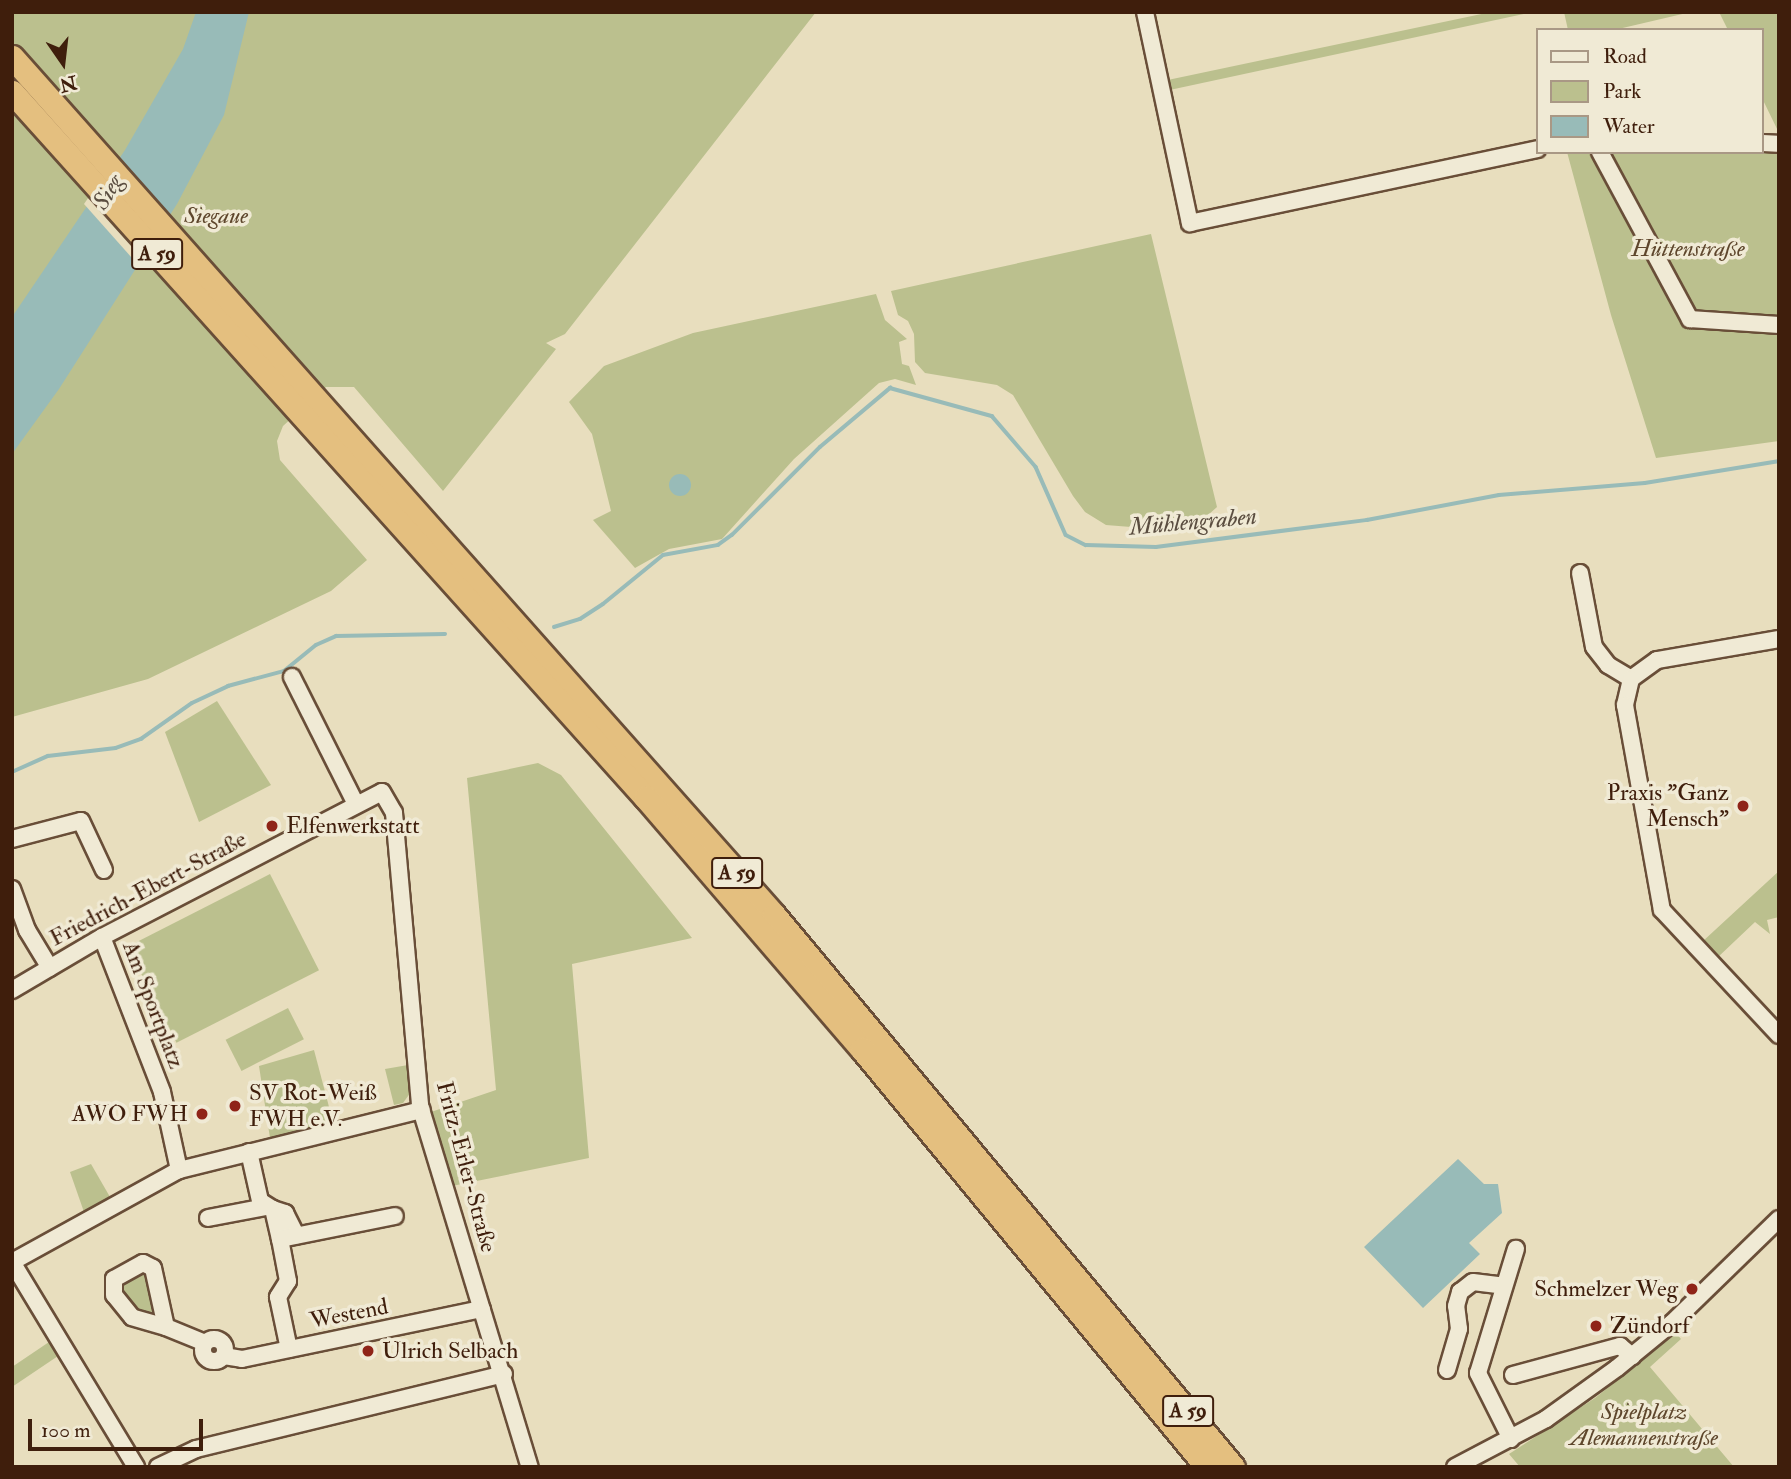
<!DOCTYPE html>
<meta charset="utf-8">
<style>
body{margin:0}
#map{position:relative;width:1791px;height:1479px;overflow:hidden;background:#e8debe;font-family:"IM FELL Double Pica",serif}
div>[style]{position:absolute}
.green>*{inset:0;background:#bbc08e;transform-origin:0 0}
.water>*{inset:0;background:#98bbb8}
.round{border-radius:50%}
.pier>*{inset:0;background:#e8debe}
.stream>*{height:3.5px;margin:-1.75px;padding:0 1.75px;transform-origin:1.75px;border-radius:1.75px;background:#98bbb8}
.roads{filter:drop-shadow(2px 0 #694e38) drop-shadow(-2px 0 #694e38) drop-shadow(0 2px #694e38) drop-shadow(0 -2px #694e38)}
.minor>*{height:16px;margin:-8px;padding:0 8px;transform-origin:8px;border-radius:8px;background:#f0ead5}
.minor>.ring{margin:-8px;padding:0;box-sizing:content-box;background:none;border:16px solid #f0ead5;border-radius:50%}
.highway>*{height:23px;margin:-11.5px;padding:0 11.5px;transform-origin:11.5px;border-radius:11.5px;background:#e4bf7f}
.dots>*{width:19px;height:19px;translate:-50% -50%;box-sizing:border-box;border:4px solid #f0ead5;border-radius:50%}
span{translate:-50% -50%;white-space:nowrap;text-align:center;line-height:1.15;-webkit-text-stroke:7px #f0ead5;paint-order:stroke}
.shield-label span{padding:2px 5px;background:#f0ead5;border:2px solid;border-radius:5px;-webkit-text-stroke-width:0}
.shield-label{font-size:21px;color:#3f1e0c;font-weight:700}
.park-label{font-size:23px;color:#5e462c;font-style:italic}
.poi-label{font-size:23px;color:#3f1e0c}
.right{translate:-100% -50%;text-align:right}
.left{translate:0 -50%;text-align:left}
.street-label{font-size:23px;color:#3f1e0c}
.water-label{font-size:24px;color:#5a4d40;font-style:italic}
.frame{position:absolute;inset:0;border:14px solid #3f1e0c;pointer-events:none}
.legend{position:absolute;left:1536px;top:28px;width:228px;height:126px;box-sizing:border-box;background:#f0ead5;border:2px solid #a99885;margin:0;padding:9px 12px;list-style:none;font-size:21px;color:#3f1e0c}
.legend li{display:flex;align-items:center;gap:14px;height:35px}
.legend b{width:35px;border:2px solid #a99885}
.north{position:absolute;left:28px;top:28px;width:70px;height:70px;-webkit-text-stroke:5px #f0ead5;paint-order:stroke;rotate:166deg;font-size:19px;font-weight:700;line-height:28px;text-align:center;color:#3f1e0c}
.north::after{content:'';display:block;margin:auto;width:24px;height:32px;background:#3f1e0c;clip-path:polygon(50% 0,100% 100%,50% 72%,0 100%)}
.scale{position:absolute;left:28px;top:1419px;width:175px;height:32px;box-sizing:border-box;border:4px solid #3f1e0c;border-top:0;padding-left:9px;font-size:21px;line-height:24px;white-space:nowrap;color:#3f1e0c;-webkit-text-stroke:5px #f0ead5;paint-order:stroke}
</style>
<div id="map">
<div class="green">
<div style="clip-path:polygon(12px 12px,816px 12px,565px 334px,546px 343px,556px 349px,443px 491px,354px 387px,326px 387px,283px 426px,277px 441px,280px 460px,367px 560px,331px 591px,148px 679px,12px 717px)"></div>
<div style="clip-path:polygon(1491px 12px,1533px 12px,1165px 91px,1163px 81px)"></div>
<div style="clip-path:polygon(1564px 12px,1691px 12px,1614px 30px,1568px 30px)"></div>
<div style="clip-path:polygon(1719px 12px,1779px 12px,1779px 133px,1761px 96px,1761px 30px,1728px 30px)"></div>
<div style="clip-path:polygon(1761px 147px,1779px 148px,1779px 441px,1656px 458px,1611px 315px,1567px 152px,1761px 152px)"></div>
<div style="clip-path:polygon(1151px 234px,1217px 507px,1208px 515px,1131px 527px,1106px 525px,1085px 512px,1073px 496px,1013px 395px,997px 385px,925px 373px,915px 362px,914px 334px,908px 321px,898px 315px,891px 291px)"></div>
<div style="clip-path:polygon(876px 294px,885px 320px,907px 339px,899px 342px,902px 364px,909px 366px,916px 385px,895px 379px,879px 383px,794px 459px,722px 539px,669px 549px,635px 568px,593px 520px,611px 511px,592px 434px,569px 402px,604px 366px,693px 333px)"></div>
<div style="clip-path:polygon(217px 701px,271px 785px,199px 822px,165px 732px)"></div>
<div style="clip-path:polygon(538px 763px,561px 775px,692px 938px,572px 964px,589px 1158px,452px 1186px,431px 1112px,496px 1090px,467px 778px)"></div>
<div style="clip-path:polygon(1779px 871px,1779px 917px,1767px 920px,1770px 934px,1755px 922px,1717px 958px,1702px 942px)"></div>
<div style="left:270px;top:874px;width:108px;height:160px;rotate:63deg"></div>
<div style="left:288px;top:1008px;width:35px;height:70px;rotate:63deg"></div>
<div style="clip-path:polygon(314px 1050px,333px 1122px,270px 1138px,259px 1066px)"></div>
<div style="clip-path:polygon(408px 1065px,411px 1092px,403px 1103px,394px 1105px,385px 1069px)"></div>
<div style="clip-path:polygon(91px 1164px,110px 1197px,84px 1212px,70px 1172px)"></div>
<div style="clip-path:polygon(141px 1271px,149px 1273px,156px 1316px,152px 1318px,137px 1314px,119px 1289px,124px 1278px)"></div>
<div style="clip-path:polygon(1676px 1333px,1681px 1339px,1650px 1367px,1734px 1467px,1520px 1467px,1509px 1454px,1595px 1398px)"></div>
<div style="clip-path:polygon(49px 1342px,58px 1356px,12px 1387px,12px 1367px)"></div>
</div>
<div class="water">
<div style="clip-path:polygon(196px 12px,249px 12px,224px 115px,177px 204px,59px 389px,12px 454px,12px 317px,125px 150px,183px 49px)"></div>
<div class="round" style="left:669px;top:474px;width:22px;height:22px"></div>
<div style="clip-path:polygon(1458px 1159px,1484px 1184px,1498px 1184px,1502px 1213px,1469px 1243px,1480px 1254px,1423px 1308px,1364px 1247px)"></div>
</div>
<div class="pier">
<div style="clip-path:polygon(117px 156px,172px 218px,140px 267px,84px 204px)"></div>
</div>
<div class="stream">
<div style="left:554px;top:627px;width:27px;rotate:-17deg"></div>
<div style="left:580px;top:619px;width:27px;rotate:-33deg"></div>
<div style="left:603px;top:604px;width:77px;rotate:-39.2deg"></div>
<div style="left:663px;top:555px;width:56px;rotate:-10.3deg"></div>
<div style="left:718px;top:545px;width:17px;rotate:-36deg"></div>
<div style="left:732px;top:535px;width:124px;rotate:-45deg"></div>
<div style="left:820px;top:447px;width:92px;rotate:-40.1deg"></div>
<div style="left:890px;top:388px;width:106px;rotate:15.4deg"></div>
<div style="left:992px;top:416px;width:67px;rotate:49.2deg"></div>
<div style="left:1036px;top:467px;width:74px;rotate:66.2deg"></div>
<div style="left:1066px;top:535px;width:22px;rotate:27deg"></div>
<div style="left:1086px;top:545px;width:70px;rotate:1.6deg"></div>
<div style="left:1156px;top:547px;width:213px;rotate:-7.3deg"></div>
<div style="left:1367px;top:520px;width:134px;rotate:-10.7deg"></div>
<div style="left:1499px;top:495px;width:146px;rotate:-4.7deg"></div>
<div style="left:1645px;top:483px;width:136px;rotate:-9.3deg"></div>
<div style="left:12px;top:772px;width:39px;rotate:-24deg"></div>
<div style="left:48px;top:756px;width:68px;rotate:-6.7deg"></div>
<div style="left:116px;top:748px;width:27px;rotate:-20deg"></div>
<div style="left:141px;top:739px;width:62px;rotate:-35.2deg"></div>
<div style="left:192px;top:703px;width:40px;rotate:-25deg"></div>
<div style="left:228px;top:686px;width:58px;rotate:-15deg"></div>
<div style="left:284px;top:671px;width:41px;rotate:-39.1deg"></div>
<div style="left:316px;top:645px;width:22px;rotate:-24deg"></div>
<div style="left:336px;top:636px;width:109px;rotate:-1.1deg"></div>
</div>
<div class="roads">
<div class="minor">
<div style="left:1145px;top:12px;width:216px;rotate:78deg"></div>
<div style="left:1190px;top:223px;width:355px;rotate:-12deg"></div>
<div style="left:1761px;top:143px;width:18px;rotate:3deg"></div>
<div style="left:1600px;top:152px;width:190px;rotate:61.7deg"></div>
<div style="left:1690px;top:319px;width:89px;rotate:3.9deg"></div>
<div style="left:1580px;top:573px;width:75px;rotate:79.3deg"></div>
<div style="left:1594px;top:647px;width:23px;rotate:52deg"></div>
<div style="left:1608px;top:665px;width:27px;rotate:31deg"></div>
<div style="left:1779px;top:639px;width:124px;rotate:170.2deg"></div>
<div style="left:1657px;top:660px;width:32px;rotate:144deg"></div>
<div style="left:1631px;top:679px;width:27px;rotate:103deg"></div>
<div style="left:1625px;top:705px;width:208px;rotate:79.8deg"></div>
<div style="left:1662px;top:910px;width:171px;rotate:46.9deg"></div>
<div style="left:292px;top:677px;width:142px;rotate:63.3deg"></div>
<div style="left:12px;top:839px;width:71px;rotate:-14.6deg"></div>
<div style="left:81px;top:821px;width:54px;rotate:64.9deg"></div>
<div style="left:12px;top:889px;width:44px;rotate:69.9deg"></div>
<div style="left:27px;top:930px;width:44px;rotate:58.8deg"></div>
<div style="left:102px;top:937px;width:166px;rotate:68.8deg"></div>
<div style="left:162px;top:1092px;width:80px;rotate:77.7deg"></div>
<div style="left:12px;top:990px;width:104px;rotate:-30.5deg"></div>
<div style="left:102px;top:937px;width:315px;rotate:-27.4deg"></div>
<div style="left:382px;top:792px;width:24px;rotate:60deg"></div>
<div style="left:394px;top:813px;width:294px;rotate:84.9deg"></div>
<div style="left:420px;top:1106px;width:377px;rotate:73.1deg"></div>
<div style="left:249px;top:1152px;width:50px;rotate:77.3deg"></div>
<div style="left:260px;top:1201px;width:15px;rotate:32deg"></div>
<div style="left:273px;top:1209px;width:31px;rotate:77deg"></div>
<div style="left:280px;top:1239px;width:43px;rotate:79.2deg"></div>
<div style="left:288px;top:1281px;width:19px;rotate:122deg"></div>
<div style="left:278px;top:1297px;width:53px;rotate:78.1deg"></div>
<div style="left:273px;top:1209px;width:13px;rotate:18deg"></div>
<div style="left:285px;top:1213px;width:25px;rotate:63deg"></div>
<div style="left:208px;top:1218px;width:58px;rotate:-10.9deg"></div>
<div style="left:280px;top:1239px;width:117px;rotate:-11.3deg"></div>
<div style="left:12px;top:1262px;width:191px;rotate:-28.9deg"></div>
<div style="left:179px;top:1170px;width:250px;rotate:-13.9deg"></div>
<div style="left:12px;top:1262px;width:240px;rotate:58.8deg"></div>
<div style="left:143px;top:1263px;width:11px;rotate:27deg"></div>
<div style="left:153px;top:1268px;width:60px;rotate:77.6deg"></div>
<div style="left:166px;top:1327px;width:35px;rotate:-164deg"></div>
<div style="left:132px;top:1317px;width:28px;rotate:-129deg"></div>
<div style="left:114px;top:1295px;width:16px;rotate:-90deg"></div>
<div style="left:114px;top:1279px;width:33px;rotate:-29deg"></div>
<div style="left:166px;top:1327px;width:42px;rotate:22.3deg"></div>
<div class="ring" style="left:203px;top:1339px;width:6px;height:6px"></div>
<div style="left:224px;top:1356px;width:18px;rotate:9deg"></div>
<div style="left:242px;top:1359px;width:245px;rotate:-11.8deg"></div>
<div style="left:1447px;top:1370px;width:43px;rotate:-73.7deg"></div>
<div style="left:1459px;top:1329px;width:23px;rotate:-97deg"></div>
<div style="left:1456px;top:1306px;width:15px;rotate:-74deg"></div>
<div style="left:1460px;top:1292px;width:16px;rotate:-38deg"></div>
<div style="left:1473px;top:1282px;width:31px;rotate:7deg"></div>
<div style="left:1513px;top:1375px;width:111px;rotate:-15.2deg"></div>
<div style="left:1620px;top:1346px;width:16px;rotate:40deg"></div>
<div style="left:1511px;top:1439px;width:74px;rotate:-116.6deg"></div>
<div style="left:1478px;top:1373px;width:130px;rotate:-73deg"></div>
<div style="left:158px;top:1467px;width:42px;rotate:-25.3deg"></div>
<div style="left:196px;top:1449px;width:317px;rotate:-13.7deg"></div>
<div style="left:1455px;top:1467px;width:103px;rotate:-27.8deg"></div>
<div style="left:1546px;top:1419px;width:87px;rotate:-35.7deg"></div>
<div style="left:1617px;top:1368px;width:71px;rotate:-39.3deg"></div>
<div style="left:1672px;top:1323px;width:149px;rotate:-44.2deg"></div>
</div>
<div class="highway">
<div style="left:12px;top:57px;width:1148px;rotate:48.39deg"></div>
<div style="left:774px;top:915px;width:718px;rotate:50.26deg"></div>
<div style="left:12px;top:92px;width:949px;rotate:48.08deg"></div>
<div style="left:646px;top:798px;width:331px;rotate:49.3deg"></div>
<div style="left:862px;top:1049px;width:542px;rotate:50.47deg"></div>
</div>
</div>
<div class="dots">
<div style="left:1743px;top:806px;background:#8f2418"></div>
<div style="left:272px;top:826px;background:#8f2418"></div>
<div style="left:235px;top:1106px;background:#8f2418"></div>
<div style="left:202px;top:1114px;background:#8f2418"></div>
<div style="left:1692px;top:1289px;background:#8f2418"></div>
<div style="left:1596px;top:1326px;background:#8f2418"></div>
<div style="left:368px;top:1351px;background:#8f2418"></div>
</div>
<div class="shield-label">
<span style="left:157px;top:254px">A 59</span>
<span style="left:737px;top:873px">A 59</span>
<span style="left:1188px;top:1411px">A 59</span>
</div>
<div class="park-label">
<span style="left:216px;top:216px">Siegaue</span>
<span style="left:1688px;top:249px">Hüttenstraße</span>
<span style="left:1644px;top:1425px">Spielplatz<br>Alemannenstraße</span>
</div>
<div class="poi-label">
<span class="right" style="left:1729px;top:806px">Praxis "Ganz<br>Mensch"</span>
<span class="left" style="left:286px;top:826px">Elfenwerkstatt</span>
<span class="left" style="left:249px;top:1106px">SV Rot-Weiß<br>FWH e.V.</span>
<span class="right" style="left:188px;top:1114px">AWO FWH</span>
<span class="right" style="left:1678px;top:1289px">Schmelzer Weg</span>
<span class="left" style="left:1610px;top:1326px">Zündorf</span>
<span class="left" style="left:382px;top:1351px">Ulrich Selbach</span>
</div>
<div class="street-label">
<span style="left:148px;top:889px;rotate:-28deg">Friedrich-Ebert-Straße</span>
<span style="left:153px;top:1005px;rotate:69deg">Am Sportplatz</span>
<span style="left:466px;top:1167px;rotate:75deg">Fritz-Erler-Straße</span>
<span style="left:349px;top:1314px;rotate:-11deg">Westend</span>
</div>
<div class="water-label">
<span style="left:108px;top:192px;rotate:-59deg">Sieg</span>
<span style="left:1193px;top:522px;rotate:-5deg">Mühlengraben</span>
</div>
<div class="frame"></div>
<ul class="legend">
<li><b style="height:9px;background:#f0ead5"></b>Road</li>
<li><b style="height:19px;background:#bbc08e"></b>Park</li>
<li><b style="height:19px;background:#98bbb8"></b>Water</li>
</ul>
<div class="north">N</div>
<div class="scale">100 m</div>
</div>
